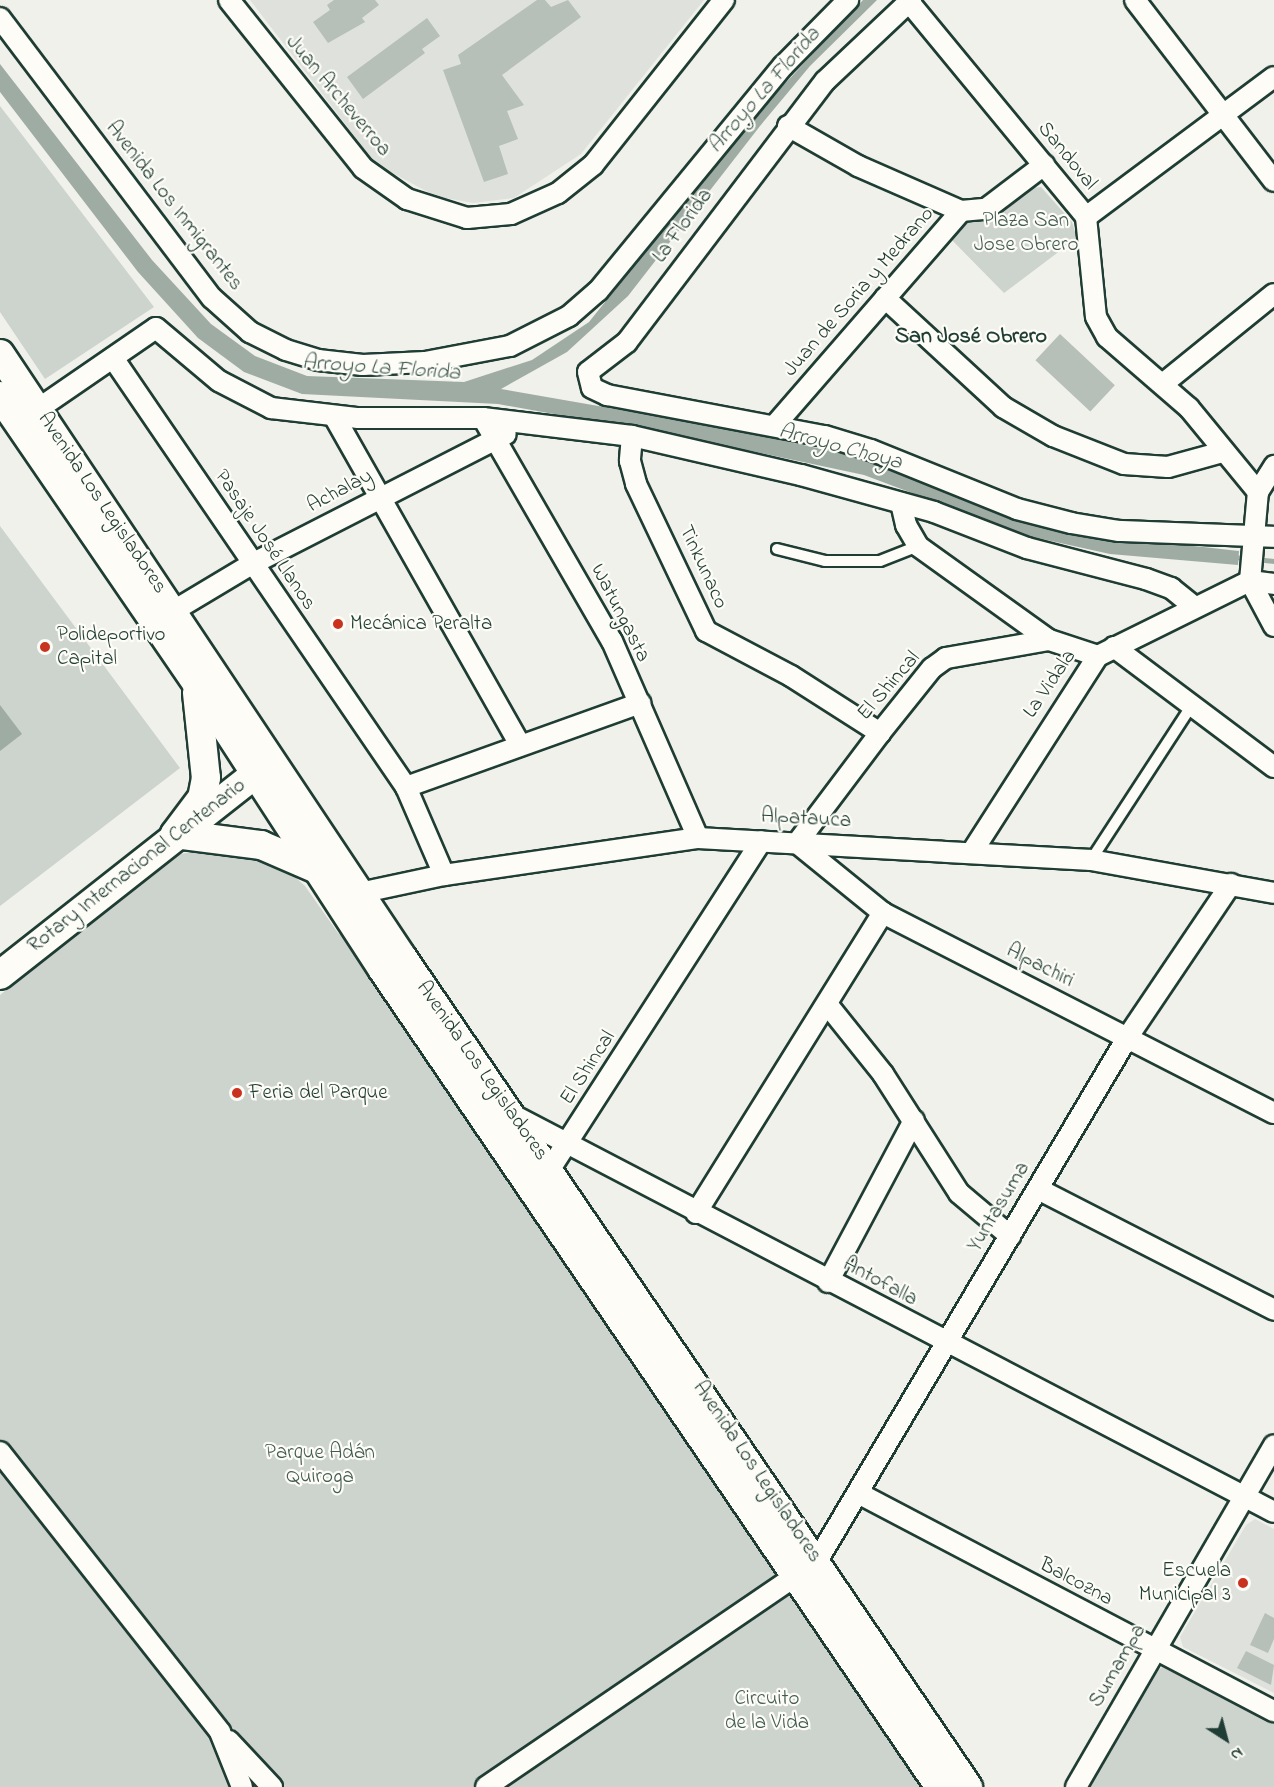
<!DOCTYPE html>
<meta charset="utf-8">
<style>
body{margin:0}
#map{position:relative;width:1274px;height:1787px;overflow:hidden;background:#f0f1eb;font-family:"Indie Flower",sans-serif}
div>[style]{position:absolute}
.built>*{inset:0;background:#dfe2dc}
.green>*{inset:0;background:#cdd3cd}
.water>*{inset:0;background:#9faca4}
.stream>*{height:5px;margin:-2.5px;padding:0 2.5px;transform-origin:2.5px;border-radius:2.5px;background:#9faca4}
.building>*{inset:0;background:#b6bfb8;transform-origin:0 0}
.roads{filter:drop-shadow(2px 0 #1f3d34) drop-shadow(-2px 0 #1f3d34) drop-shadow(0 2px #1f3d34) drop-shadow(0 -2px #1f3d34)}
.lane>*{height:10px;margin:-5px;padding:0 5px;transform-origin:5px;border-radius:5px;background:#fdfcf7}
.street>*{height:20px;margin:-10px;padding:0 10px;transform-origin:10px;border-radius:10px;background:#fdfcf7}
.secondary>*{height:28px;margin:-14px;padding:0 14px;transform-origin:14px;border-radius:14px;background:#fdfcf7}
.dots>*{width:16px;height:16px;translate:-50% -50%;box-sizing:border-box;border:3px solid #fdfcf7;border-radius:50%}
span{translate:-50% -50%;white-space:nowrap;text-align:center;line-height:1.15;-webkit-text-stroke:4.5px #fdfcf7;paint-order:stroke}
.street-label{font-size:21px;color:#1f3d34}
.park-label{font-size:21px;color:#425b53}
.poi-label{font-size:21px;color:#1f3d34}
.left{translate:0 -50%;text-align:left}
.right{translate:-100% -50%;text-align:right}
.water-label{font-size:22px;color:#455e56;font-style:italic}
.neighbourhood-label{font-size:22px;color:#1f3d34;font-weight:700}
.north{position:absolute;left:1196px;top:1709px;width:60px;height:60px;-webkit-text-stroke:4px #fdfcf7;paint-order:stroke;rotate:144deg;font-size:16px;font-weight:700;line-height:24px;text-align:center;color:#1f3d34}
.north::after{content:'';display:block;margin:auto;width:21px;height:27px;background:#1f3d34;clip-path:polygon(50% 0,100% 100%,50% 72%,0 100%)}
</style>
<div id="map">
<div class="built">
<div style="clip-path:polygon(250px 0,704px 0,581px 154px,514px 198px,473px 203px,435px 196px,376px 164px)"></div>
<div style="clip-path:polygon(1255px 1519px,1274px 1529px,1274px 1693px,1183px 1647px,1180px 1637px,1246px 1525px)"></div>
</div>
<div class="green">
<div style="clip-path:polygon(0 106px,154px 307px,45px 379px,0 312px)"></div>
<div style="clip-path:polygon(1041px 187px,1072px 222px,1077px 238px,1004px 293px,947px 235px,965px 218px,989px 216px,1024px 189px)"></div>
<div style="clip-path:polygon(0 526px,180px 768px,0 906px)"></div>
<div style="clip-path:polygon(211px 848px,278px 862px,305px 886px,338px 933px,358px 951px,925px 1787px,0 1787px,0 995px,156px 869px,181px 854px)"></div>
<div style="clip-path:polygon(1162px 1667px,1274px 1721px,1274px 1787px,1087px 1787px,1149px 1678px)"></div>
</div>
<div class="water">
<div style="clip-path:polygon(863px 0,877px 0,810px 66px,760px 126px,628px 296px,567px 352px,501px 389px,713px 426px,869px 459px,1113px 537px,1239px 551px,1238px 565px,1110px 554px,1024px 535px,864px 475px,709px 442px,498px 404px,302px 394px,244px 372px,198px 338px,138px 272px,0 92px,0 64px,152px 260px,211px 324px,255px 356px,307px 376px,464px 382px,532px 360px,589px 322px,752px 119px)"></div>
<div style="clip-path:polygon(0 705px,22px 734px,0 751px)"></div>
</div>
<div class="stream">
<div style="left:1234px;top:557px;width:40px;rotate:5.7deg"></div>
</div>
<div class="building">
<div style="clip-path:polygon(334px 0,375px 0,379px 5px,362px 18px,365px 22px,328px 43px,313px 22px,330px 10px,327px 5px)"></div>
<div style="clip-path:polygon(537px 0,545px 0,551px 7px,568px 0,581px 17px,502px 75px,524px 105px,507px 111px,518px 139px,499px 146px,508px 174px,484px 182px,443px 70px,461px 64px,458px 55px)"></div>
<div style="clip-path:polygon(427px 18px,440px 36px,422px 49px,425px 53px,363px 99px,347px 77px)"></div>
<div style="left:1060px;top:334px;width:75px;height:36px;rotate:43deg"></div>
<div style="clip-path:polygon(1265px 1613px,1274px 1618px,1274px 1639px,1268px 1653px,1250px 1645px)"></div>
<div style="clip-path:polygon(1246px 1651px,1274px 1665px,1271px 1685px,1237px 1668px)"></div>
</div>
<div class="roads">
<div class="lane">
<div style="left:777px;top:549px;width:49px;rotate:14deg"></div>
<div style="left:825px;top:561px;width:55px"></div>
<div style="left:880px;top:561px;width:41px;rotate:-21.5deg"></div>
<div style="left:1091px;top:860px;width:185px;rotate:-56.9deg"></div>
</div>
<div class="street">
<div style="left:229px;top:0;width:215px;rotate:51.4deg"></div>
<div style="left:363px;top:168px;width:54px;rotate:35.2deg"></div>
<div style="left:407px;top:199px;width:63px;rotate:17.6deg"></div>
<div style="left:467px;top:218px;width:44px;rotate:-5.2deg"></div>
<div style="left:511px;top:214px;width:51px;rotate:-24.1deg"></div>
<div style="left:558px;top:193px;width:45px;rotate:-38.7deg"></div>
<div style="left:593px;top:165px;width:211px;rotate:-51.6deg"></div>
<div style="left:911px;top:0;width:118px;rotate:136.7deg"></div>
<div style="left:825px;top:81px;width:328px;rotate:127.2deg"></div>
<div style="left:627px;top:342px;width:49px;rotate:142.4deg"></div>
<div style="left:588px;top:372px;width:16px;rotate:76deg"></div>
<div style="left:592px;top:388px;width:17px;rotate:25deg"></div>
<div style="left:607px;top:395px;width:222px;rotate:10.7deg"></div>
<div style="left:825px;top:436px;width:48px;rotate:16.9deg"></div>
<div style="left:871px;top:450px;width:157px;rotate:22deg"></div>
<div style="left:1017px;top:509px;width:56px;rotate:14.5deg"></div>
<div style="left:1071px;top:523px;width:49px;rotate:9.5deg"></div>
<div style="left:1119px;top:531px;width:155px;rotate:2.2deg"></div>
<div style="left:1135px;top:0;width:228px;rotate:52.5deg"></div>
<div style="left:909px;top:2px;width:278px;rotate:50.5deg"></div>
<div style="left:1086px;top:217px;width:100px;rotate:84.3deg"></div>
<div style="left:1096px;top:317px;width:23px;rotate:61deg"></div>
<div style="left:1107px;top:337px;width:108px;rotate:40.9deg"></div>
<div style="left:1189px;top:408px;width:109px;rotate:50.6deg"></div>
<div style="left:0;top:18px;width:351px;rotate:52.9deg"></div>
<div style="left:212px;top:298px;width:51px;rotate:41.8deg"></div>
<div style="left:250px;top:332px;width:40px;rotate:26.6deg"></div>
<div style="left:286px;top:350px;width:34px;rotate:17deg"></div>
<div style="left:318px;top:360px;width:45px;rotate:6.3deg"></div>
<div style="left:363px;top:365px;width:62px;rotate:-2.8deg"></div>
<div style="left:425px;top:362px;width:86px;rotate:-10.7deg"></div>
<div style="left:510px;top:346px;width:66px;rotate:-27deg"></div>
<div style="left:569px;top:316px;width:38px;rotate:-41deg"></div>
<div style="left:598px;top:291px;width:291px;rotate:-50.6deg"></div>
<div style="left:783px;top:66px;width:93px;rotate:-45.4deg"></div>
<div style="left:788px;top:126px;width:81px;rotate:29.7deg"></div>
<div style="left:858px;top:166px;width:112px;rotate:23.6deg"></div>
<div style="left:1086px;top:217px;width:234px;rotate:-36.7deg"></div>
<div style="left:885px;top:298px;width:161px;rotate:42.7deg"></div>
<div style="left:1003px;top:407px;width:58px;rotate:30.1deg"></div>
<div style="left:1053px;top:436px;width:76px;rotate:21.5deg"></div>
<div style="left:1124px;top:464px;width:44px;rotate:3.9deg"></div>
<div style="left:1168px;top:467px;width:56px;rotate:-15.5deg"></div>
<div style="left:113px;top:358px;width:520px;rotate:55.67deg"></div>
<div style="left:406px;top:787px;width:96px;rotate:66.6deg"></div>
<div style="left:1164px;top:383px;width:141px;rotate:-39deg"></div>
<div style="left:38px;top:409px;width:143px;rotate:-34.5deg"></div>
<div style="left:156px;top:328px;width:82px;rotate:40.1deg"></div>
<div style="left:219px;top:381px;width:59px;rotate:27.4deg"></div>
<div style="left:271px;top:408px;width:88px;rotate:6.6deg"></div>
<div style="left:358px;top:418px;width:125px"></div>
<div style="left:483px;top:418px;width:150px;rotate:6.9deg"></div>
<div style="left:632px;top:436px;width:173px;rotate:13deg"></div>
<div style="left:801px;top:475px;width:138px;rotate:15.5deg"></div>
<div style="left:934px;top:512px;width:100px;rotate:21.2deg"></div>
<div style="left:1027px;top:548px;width:123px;rotate:14.6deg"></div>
<div style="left:1146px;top:579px;width:27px;rotate:20deg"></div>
<div style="left:1171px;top:588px;width:28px;rotate:39deg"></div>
<div style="left:334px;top:416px;width:376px;rotate:60.5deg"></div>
<div style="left:483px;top:418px;width:258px;rotate:60deg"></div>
<div style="left:612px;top:641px;width:215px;rotate:66.4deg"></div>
<div style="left:776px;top:424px;width:282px;rotate:-49deg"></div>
<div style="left:961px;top:211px;width:25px;rotate:-5deg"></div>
<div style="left:986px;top:209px;width:73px;rotate:-37.2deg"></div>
<div style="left:632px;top:436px;width:25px;rotate:95deg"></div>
<div style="left:630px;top:461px;width:24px;rotate:75deg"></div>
<div style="left:636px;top:484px;width:163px;rotate:64.5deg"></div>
<div style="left:706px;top:631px;width:96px;rotate:27.9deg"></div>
<div style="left:791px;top:676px;width:106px;rotate:32.6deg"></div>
<div style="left:901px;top:503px;width:23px;rotate:77deg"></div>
<div style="left:906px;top:525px;width:24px;rotate:60deg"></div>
<div style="left:918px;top:546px;width:161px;rotate:35.7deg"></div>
<div style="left:1250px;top:581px;width:89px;rotate:-84.9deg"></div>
<div style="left:1258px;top:492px;width:31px;rotate:-58deg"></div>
<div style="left:1250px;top:581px;width:51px;rotate:61.9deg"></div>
<div style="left:175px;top:610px;width:90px;rotate:-30.9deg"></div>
<div style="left:252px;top:564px;width:285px;rotate:-27.1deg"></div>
<div style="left:1114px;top:647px;width:200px;rotate:36.9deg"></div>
<div style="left:1098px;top:656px;width:52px;rotate:-161.9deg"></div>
<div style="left:1049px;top:640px;width:105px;rotate:170.1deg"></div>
<div style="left:946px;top:658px;width:17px;rotate:144deg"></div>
<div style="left:932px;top:668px;width:83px;rotate:128.7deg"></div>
<div style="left:880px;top:733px;width:138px;rotate:127deg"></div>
<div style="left:797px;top:843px;width:111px;rotate:39.1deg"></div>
<div style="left:883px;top:913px;width:439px;rotate:27.1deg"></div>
<div style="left:406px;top:787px;width:249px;rotate:-19.7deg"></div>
<div style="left:972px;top:852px;width:233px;rotate:-57.3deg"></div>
<div style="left:1098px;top:656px;width:169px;rotate:-26.3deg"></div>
<div style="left:1250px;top:581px;width:24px;rotate:7deg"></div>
<div style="left:350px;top:895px;width:96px;rotate:-12deg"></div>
<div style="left:444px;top:875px;width:257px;rotate:-8.3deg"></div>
<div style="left:698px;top:838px;width:394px;rotate:3.2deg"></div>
<div style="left:1091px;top:860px;width:186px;rotate:10.2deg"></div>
<div style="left:827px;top:1004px;width:90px;rotate:51.3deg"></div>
<div style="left:883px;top:1074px;width:141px;rotate:57.4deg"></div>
<div style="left:959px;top:1193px;width:67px;rotate:40.1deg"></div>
<div style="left:513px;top:1115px;width:858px;rotate:27.55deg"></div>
<div style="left:550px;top:1169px;width:390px;rotate:-57.2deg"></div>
<div style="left:1038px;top:1189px;width:265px;rotate:27.1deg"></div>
<div style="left:696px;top:1213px;width:354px;rotate:-58.1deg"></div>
<div style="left:828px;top:1282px;width:183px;rotate:-62deg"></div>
<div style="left:0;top:1452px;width:356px;rotate:51.8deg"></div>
<div style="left:220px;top:1732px;width:59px;rotate:68.2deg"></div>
<div style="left:858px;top:1493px;width:470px;rotate:27.7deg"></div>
<div style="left:229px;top:1741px;width:63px;rotate:46.9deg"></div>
<div style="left:486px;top:1787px;width:401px;rotate:-34.3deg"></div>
<div style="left:817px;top:1561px;width:608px;rotate:-59.34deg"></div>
<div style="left:1127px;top:1038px;width:186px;rotate:-56deg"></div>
<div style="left:1076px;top:1787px;width:395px;rotate:-59.9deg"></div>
</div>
<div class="secondary">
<div style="left:0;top:354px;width:725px;rotate:56.31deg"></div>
<div style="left:402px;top:957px;width:1005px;rotate:55.71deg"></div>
<div style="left:0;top:396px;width:347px;rotate:55.6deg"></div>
<div style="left:196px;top:682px;width:343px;rotate:57deg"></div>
<div style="left:383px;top:970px;width:989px;rotate:55.72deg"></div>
<div style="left:197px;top:693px;width:85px;rotate:84deg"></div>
<div style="left:206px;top:778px;width:20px;rotate:101deg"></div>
<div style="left:202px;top:798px;width:45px;rotate:126.9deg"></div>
<div style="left:175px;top:834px;width:87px;rotate:7.3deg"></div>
<div style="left:261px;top:845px;width:61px;rotate:23.2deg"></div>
<div style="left:0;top:975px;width:342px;rotate:-38.2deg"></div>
</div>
</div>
<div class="dots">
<div style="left:338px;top:624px;background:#c8321e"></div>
<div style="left:45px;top:647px;background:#c8321e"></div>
<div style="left:237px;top:1093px;background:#c8321e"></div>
<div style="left:1243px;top:1583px;background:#c8321e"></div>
</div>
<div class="street-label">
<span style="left:338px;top:96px;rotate:50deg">Juan Archeverroa</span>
<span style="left:1067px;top:156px;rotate:51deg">Sandoval</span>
<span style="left:174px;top:206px;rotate:52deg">Avenida Los Inmigrantes</span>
<span style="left:683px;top:226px;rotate:-54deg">La Florida</span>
<span style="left:859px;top:292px;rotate:-49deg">Juan de Soria y Medrano</span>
<span style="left:340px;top:491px;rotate:-28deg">Achalay</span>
<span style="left:102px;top:503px;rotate:56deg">Avenida Los Legisladores</span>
<span style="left:265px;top:540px;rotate:56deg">Pasaje José Llanos</span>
<span style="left:703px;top:567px;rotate:65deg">Tinkunaco</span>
<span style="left:620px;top:613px;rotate:63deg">Watungasta</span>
<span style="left:1050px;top:684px;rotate:-56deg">La Vidala</span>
<span style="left:889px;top:686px;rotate:-49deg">El Shincal</span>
<span style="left:806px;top:819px;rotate:3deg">Alpatauca</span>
<span style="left:137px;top:866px;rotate:-38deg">Rotary Internacional Centenario</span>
<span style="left:1040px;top:966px;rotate:27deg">Alpachiri</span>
<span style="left:588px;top:1068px;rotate:-57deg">El Shincal</span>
<span style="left:482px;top:1071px;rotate:55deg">Avenida Los Legisladores</span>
<span style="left:999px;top:1207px;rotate:-59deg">Yuntasuma</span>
<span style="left:880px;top:1282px;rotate:28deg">Antofalla</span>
<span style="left:757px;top:1472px;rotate:56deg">Avenida Los Legisladores</span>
<span style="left:1076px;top:1582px;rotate:28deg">Balcozna</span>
<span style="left:1118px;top:1666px;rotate:-60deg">Sumampa</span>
</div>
<div class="park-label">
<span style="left:1026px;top:233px">Plaza San<br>Jose Obrero</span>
<span style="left:320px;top:1465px">Parque Adán<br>Quiroga</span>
<span style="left:767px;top:1711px">Circuito<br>de la Vida</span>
</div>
<div class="poi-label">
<span class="left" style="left:350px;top:624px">Mecánica Peralta</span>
<span class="left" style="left:57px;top:647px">Polideportivo<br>Capital</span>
<span class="left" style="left:249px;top:1093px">Feria del Parque</span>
<span class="right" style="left:1231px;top:1583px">Escuela<br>Municipal 3</span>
</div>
<div class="water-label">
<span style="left:765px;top:91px;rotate:-49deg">Arroyo La Florida</span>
<span style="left:381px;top:369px;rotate:4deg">Arroyo La Florida</span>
<span style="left:840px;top:448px;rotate:15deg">Arroyo Choya</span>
</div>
<div class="neighbourhood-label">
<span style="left:971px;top:338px">San José Obrero</span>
</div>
<div class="north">N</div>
</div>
